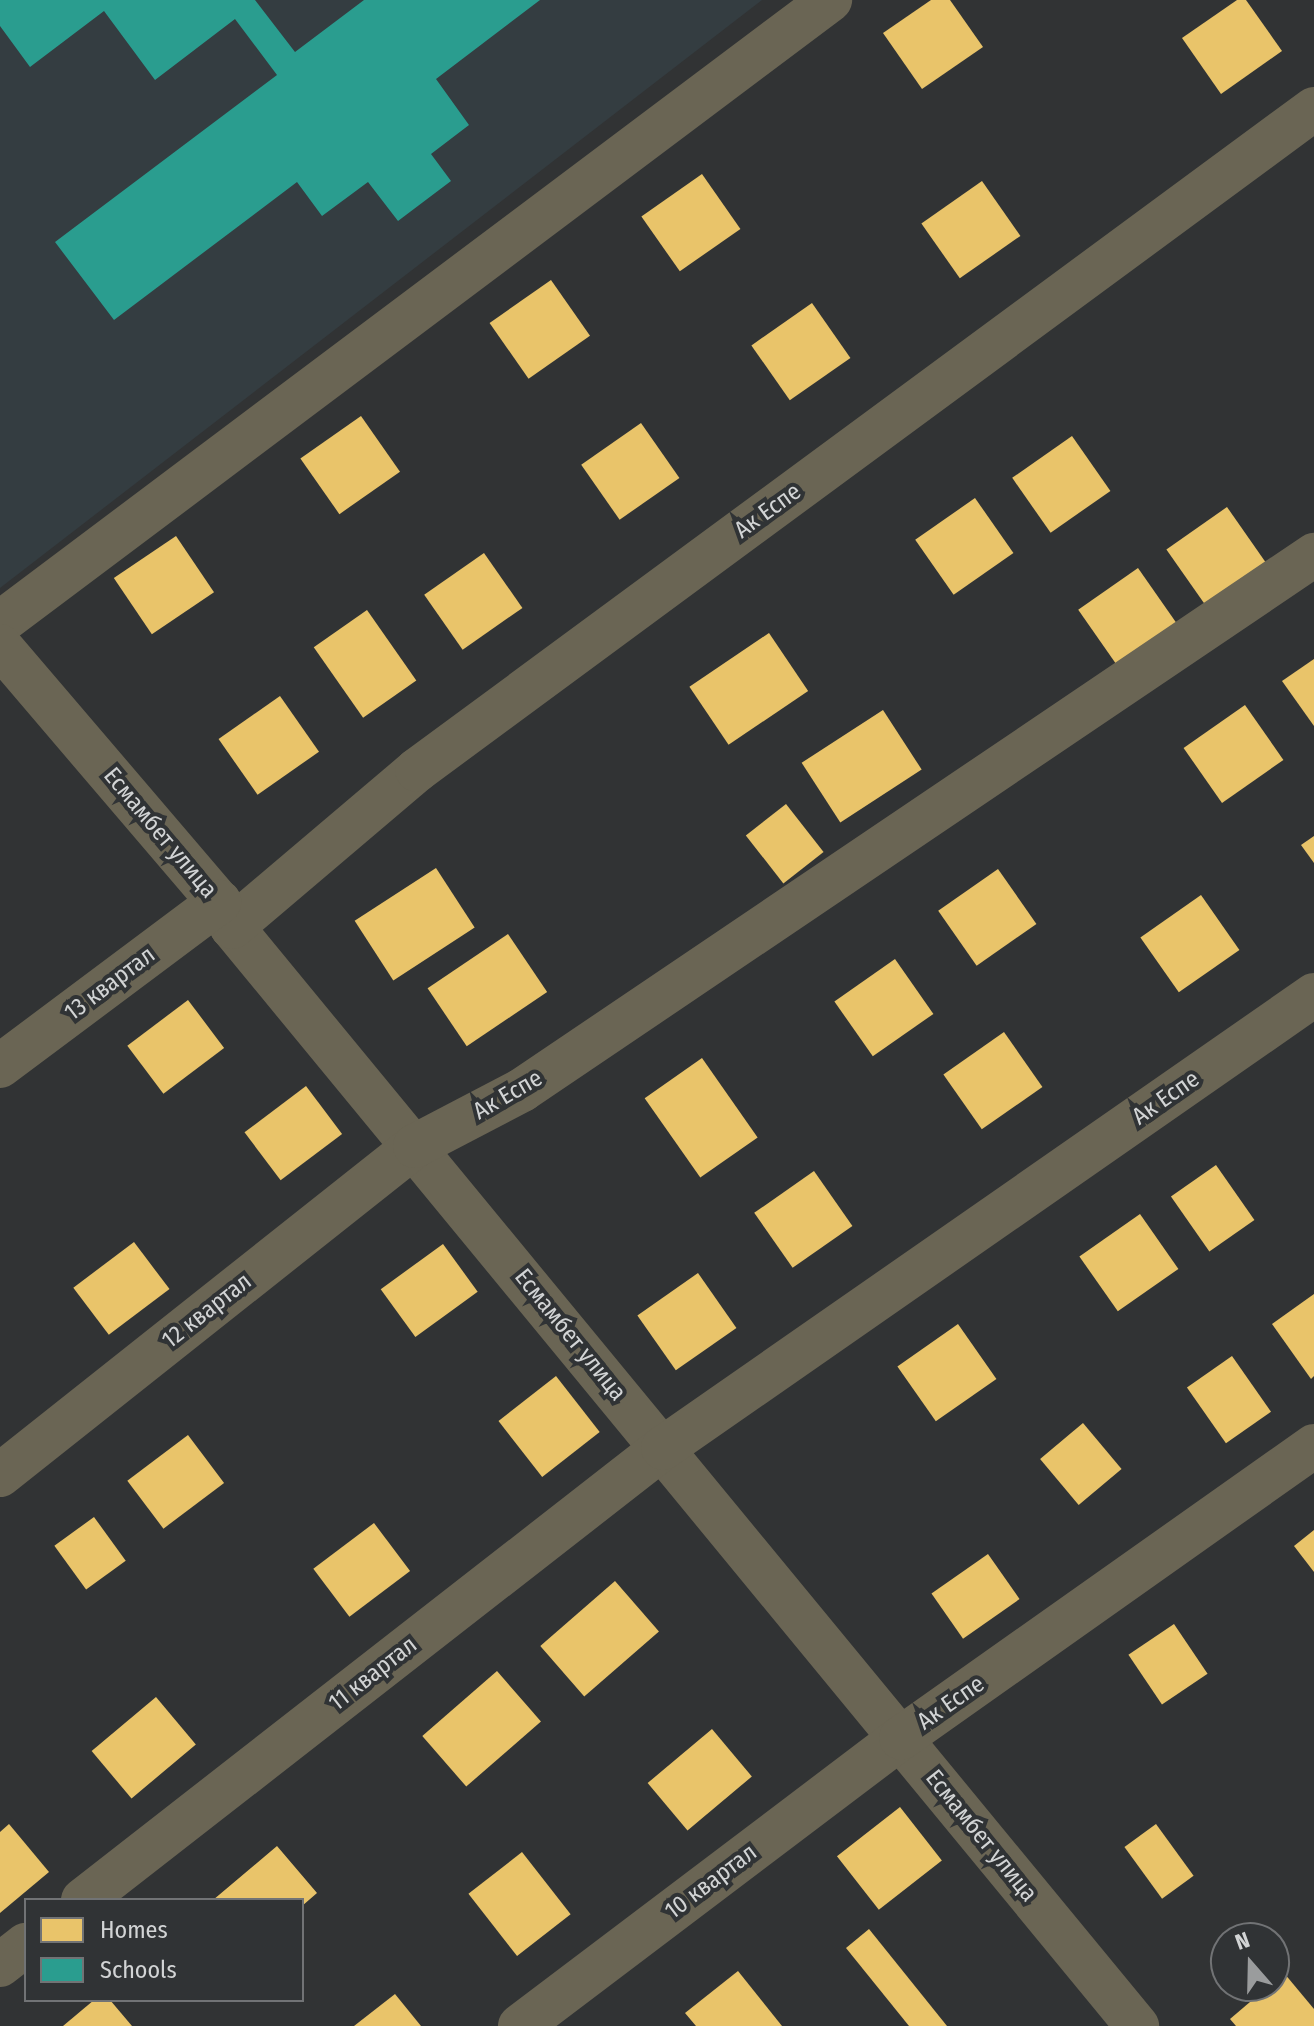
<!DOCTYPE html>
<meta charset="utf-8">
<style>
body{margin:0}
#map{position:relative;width:1314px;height:2026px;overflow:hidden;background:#313334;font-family:"Fira Sans Condensed",sans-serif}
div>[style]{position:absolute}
.built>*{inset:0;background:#343d41}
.homes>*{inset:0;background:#e9c46a;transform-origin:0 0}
.schools>*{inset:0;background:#2a9d8f}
.minor>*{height:44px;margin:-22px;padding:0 22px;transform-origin:22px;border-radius:22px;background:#6a6554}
span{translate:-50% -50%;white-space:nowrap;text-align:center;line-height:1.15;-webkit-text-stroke:8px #303335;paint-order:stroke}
.street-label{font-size:24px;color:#d2d4d5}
.legend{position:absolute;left:24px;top:1898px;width:280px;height:104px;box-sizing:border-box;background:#303335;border:2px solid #717375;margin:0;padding:10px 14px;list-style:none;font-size:24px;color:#d2d4d5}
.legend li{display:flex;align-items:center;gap:16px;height:40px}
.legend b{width:40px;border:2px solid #717375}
.north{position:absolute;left:1210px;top:1922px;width:80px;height:80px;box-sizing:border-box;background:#303335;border:2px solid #717375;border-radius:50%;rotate:340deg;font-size:22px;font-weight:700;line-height:32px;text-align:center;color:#d2d4d5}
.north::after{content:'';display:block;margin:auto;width:28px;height:36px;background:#9a9c9d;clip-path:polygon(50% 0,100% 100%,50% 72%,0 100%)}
</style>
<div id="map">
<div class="built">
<div style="clip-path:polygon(0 0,762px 0,0 588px)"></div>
</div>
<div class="homes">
<div style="clip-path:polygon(931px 0,950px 0,983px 47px,922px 89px,883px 33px)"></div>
<div style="clip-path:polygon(1237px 0,1246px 0,1282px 51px,1221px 94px,1182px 38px)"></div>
<div style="left:702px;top:174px;width:67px;height:74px;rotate:55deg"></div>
<div style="left:982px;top:181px;width:67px;height:74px;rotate:55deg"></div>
<div style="left:551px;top:280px;width:68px;height:75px;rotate:55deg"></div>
<div style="left:812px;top:303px;width:67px;height:74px;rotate:55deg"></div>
<div style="left:361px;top:416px;width:68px;height:74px;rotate:55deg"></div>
<div style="left:641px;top:423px;width:67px;height:73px;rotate:55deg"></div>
<div style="left:1072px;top:436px;width:67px;height:73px;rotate:55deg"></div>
<div style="left:975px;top:498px;width:67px;height:73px;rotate:55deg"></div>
<div style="left:1227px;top:507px;width:67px;height:74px;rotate:55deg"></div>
<div style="left:176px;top:536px;width:68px;height:75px;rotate:56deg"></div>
<div style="left:484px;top:553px;width:67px;height:73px;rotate:55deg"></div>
<div style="left:1138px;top:568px;width:67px;height:73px;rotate:55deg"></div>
<div style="left:367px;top:610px;width:86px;height:65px;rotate:55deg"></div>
<div style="left:769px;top:633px;width:70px;height:96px;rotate:56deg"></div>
<div style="clip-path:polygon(1314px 659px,1314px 726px,1282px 681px)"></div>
<div style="left:280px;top:696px;width:68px;height:75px;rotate:55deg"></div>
<div style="left:1245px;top:705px;width:67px;height:75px;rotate:55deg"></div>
<div style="left:883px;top:710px;width:71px;height:97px;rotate:57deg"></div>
<div style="left:786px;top:804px;width:61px;height:51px;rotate:52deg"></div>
<div style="clip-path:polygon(1314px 836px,1314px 863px,1301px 845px)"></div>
<div style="left:436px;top:868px;width:71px;height:97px;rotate:57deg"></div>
<div style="left:998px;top:869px;width:67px;height:73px;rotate:55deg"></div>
<div style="left:1201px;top:895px;width:67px;height:74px;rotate:55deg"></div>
<div style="left:508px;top:934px;width:70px;height:97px;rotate:56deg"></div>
<div style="left:895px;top:959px;width:67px;height:74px;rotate:55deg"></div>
<div style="left:188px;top:1000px;width:60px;height:76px;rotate:53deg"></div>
<div style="left:1004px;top:1032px;width:67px;height:74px;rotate:55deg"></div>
<div style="left:702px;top:1058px;width:97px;height:70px;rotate:55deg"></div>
<div style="left:306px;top:1086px;width:60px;height:77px;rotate:53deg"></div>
<div style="left:1216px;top:1165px;width:67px;height:55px;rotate:55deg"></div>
<div style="left:814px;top:1171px;width:67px;height:73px;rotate:55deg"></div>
<div style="left:1140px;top:1214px;width:67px;height:74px;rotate:55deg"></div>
<div style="left:134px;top:1242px;width:59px;height:76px;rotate:53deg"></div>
<div style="left:443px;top:1244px;width:59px;height:77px;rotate:54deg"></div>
<div style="left:698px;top:1273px;width:67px;height:74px;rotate:55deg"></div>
<div style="clip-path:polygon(1314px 1294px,1314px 1376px,1311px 1379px,1272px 1324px)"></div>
<div style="left:958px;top:1324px;width:67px;height:74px;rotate:55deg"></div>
<div style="left:1232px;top:1356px;width:68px;height:55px;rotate:55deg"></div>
<div style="left:556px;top:1376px;width:71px;height:73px;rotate:52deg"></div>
<div style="left:1083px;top:1423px;width:60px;height:56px;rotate:50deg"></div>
<div style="left:188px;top:1435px;width:60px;height:76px;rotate:53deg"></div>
<div style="left:94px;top:1517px;width:54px;height:49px;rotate:54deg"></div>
<div style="left:374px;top:1523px;width:60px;height:76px;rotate:53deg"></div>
<div style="clip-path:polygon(1314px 1530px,1314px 1572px,1294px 1546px)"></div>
<div style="left:988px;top:1554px;width:55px;height:69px;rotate:55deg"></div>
<div style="left:615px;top:1581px;width:67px;height:99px;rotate:49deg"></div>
<div style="left:1174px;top:1624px;width:60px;height:55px;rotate:56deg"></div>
<div style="left:497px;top:1671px;width:67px;height:99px;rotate:49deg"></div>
<div style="left:156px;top:1697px;width:62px;height:84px;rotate:50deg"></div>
<div style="left:712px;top:1729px;width:62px;height:84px;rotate:50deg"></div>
<div style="left:900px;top:1807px;width:68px;height:80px;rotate:52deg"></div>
<div style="clip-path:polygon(9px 1824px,49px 1872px,0 1913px,0 1832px)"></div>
<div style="left:1156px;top:1824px;width:64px;height:39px;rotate:54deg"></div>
<div style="clip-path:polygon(277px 1846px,317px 1893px,302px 1906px,302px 1900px,213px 1900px)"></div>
<div style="left:522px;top:1852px;width:79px;height:68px;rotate:52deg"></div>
<div style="clip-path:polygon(869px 1929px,947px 2026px,909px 2026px,846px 1948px)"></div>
<div style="clip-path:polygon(738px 1971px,782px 2026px,696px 2026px,685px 2013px)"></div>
<div style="clip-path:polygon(1284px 1973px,1314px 2009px,1314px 2026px,1236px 2026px,1230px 2019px)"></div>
<div style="clip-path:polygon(395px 1994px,421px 2026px,354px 2026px)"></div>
<div style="clip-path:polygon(94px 2000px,110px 2000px,132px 2026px,63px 2026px)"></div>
</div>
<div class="schools">
<div style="clip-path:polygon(0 0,255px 0,295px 52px,364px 0,540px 0,436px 79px,469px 125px,431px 154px,451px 181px,398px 221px,368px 182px,322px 216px,297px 182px,114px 320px,55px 242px,277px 75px,235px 19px,155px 80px,104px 11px,30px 67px,0 26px)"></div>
</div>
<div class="minor">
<div style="left:0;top:623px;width:1038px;rotate:-36.89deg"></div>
<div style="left:0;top:646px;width:337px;rotate:49.5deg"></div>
<div style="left:219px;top:902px;width:28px;rotate:63deg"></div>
<div style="left:232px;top:927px;width:1424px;rotate:50.53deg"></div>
<div style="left:232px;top:927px;width:243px;rotate:-40.3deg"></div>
<div style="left:417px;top:770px;width:1114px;rotate:-36.39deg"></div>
<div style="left:0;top:1066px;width:274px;rotate:-36.8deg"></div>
<div style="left:0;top:1475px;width:530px;rotate:-38.41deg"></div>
<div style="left:415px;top:1146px;width:121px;rotate:-27.6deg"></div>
<div style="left:522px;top:1090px;width:956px;rotate:-34.04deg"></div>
<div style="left:83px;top:1900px;width:735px;rotate:-37.93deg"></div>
<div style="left:663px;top:1448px;width:793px;rotate:-34.83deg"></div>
<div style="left:0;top:1965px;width:33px;rotate:-38deg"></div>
<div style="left:520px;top:2026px;width:478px;rotate:-37.1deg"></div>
<div style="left:901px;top:1738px;width:506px;rotate:-35.26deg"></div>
</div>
<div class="street-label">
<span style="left:768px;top:511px;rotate:-36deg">Ак Еспе</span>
<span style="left:160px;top:833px;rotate:50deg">Есмамбет улица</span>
<span style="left:110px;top:984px;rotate:-37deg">13 квартал</span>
<span style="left:508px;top:1095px;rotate:-30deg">Ак Еспе</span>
<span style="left:1166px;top:1098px;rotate:-35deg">Ак Еспе</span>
<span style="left:207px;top:1311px;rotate:-38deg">12 квартал</span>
<span style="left:570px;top:1335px;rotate:51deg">Есмамбет улица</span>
<span style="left:373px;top:1674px;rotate:-38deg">11 квартал</span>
<span style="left:951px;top:1703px;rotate:-35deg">Ак Еспе</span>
<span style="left:981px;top:1836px;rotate:51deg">Есмамбет улица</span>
<span style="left:711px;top:1882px;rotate:-37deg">10 квартал</span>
</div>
<ul class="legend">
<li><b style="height:22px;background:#e9c46a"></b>Homes</li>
<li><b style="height:22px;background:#2a9d8f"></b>Schools</li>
</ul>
<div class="north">N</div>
</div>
